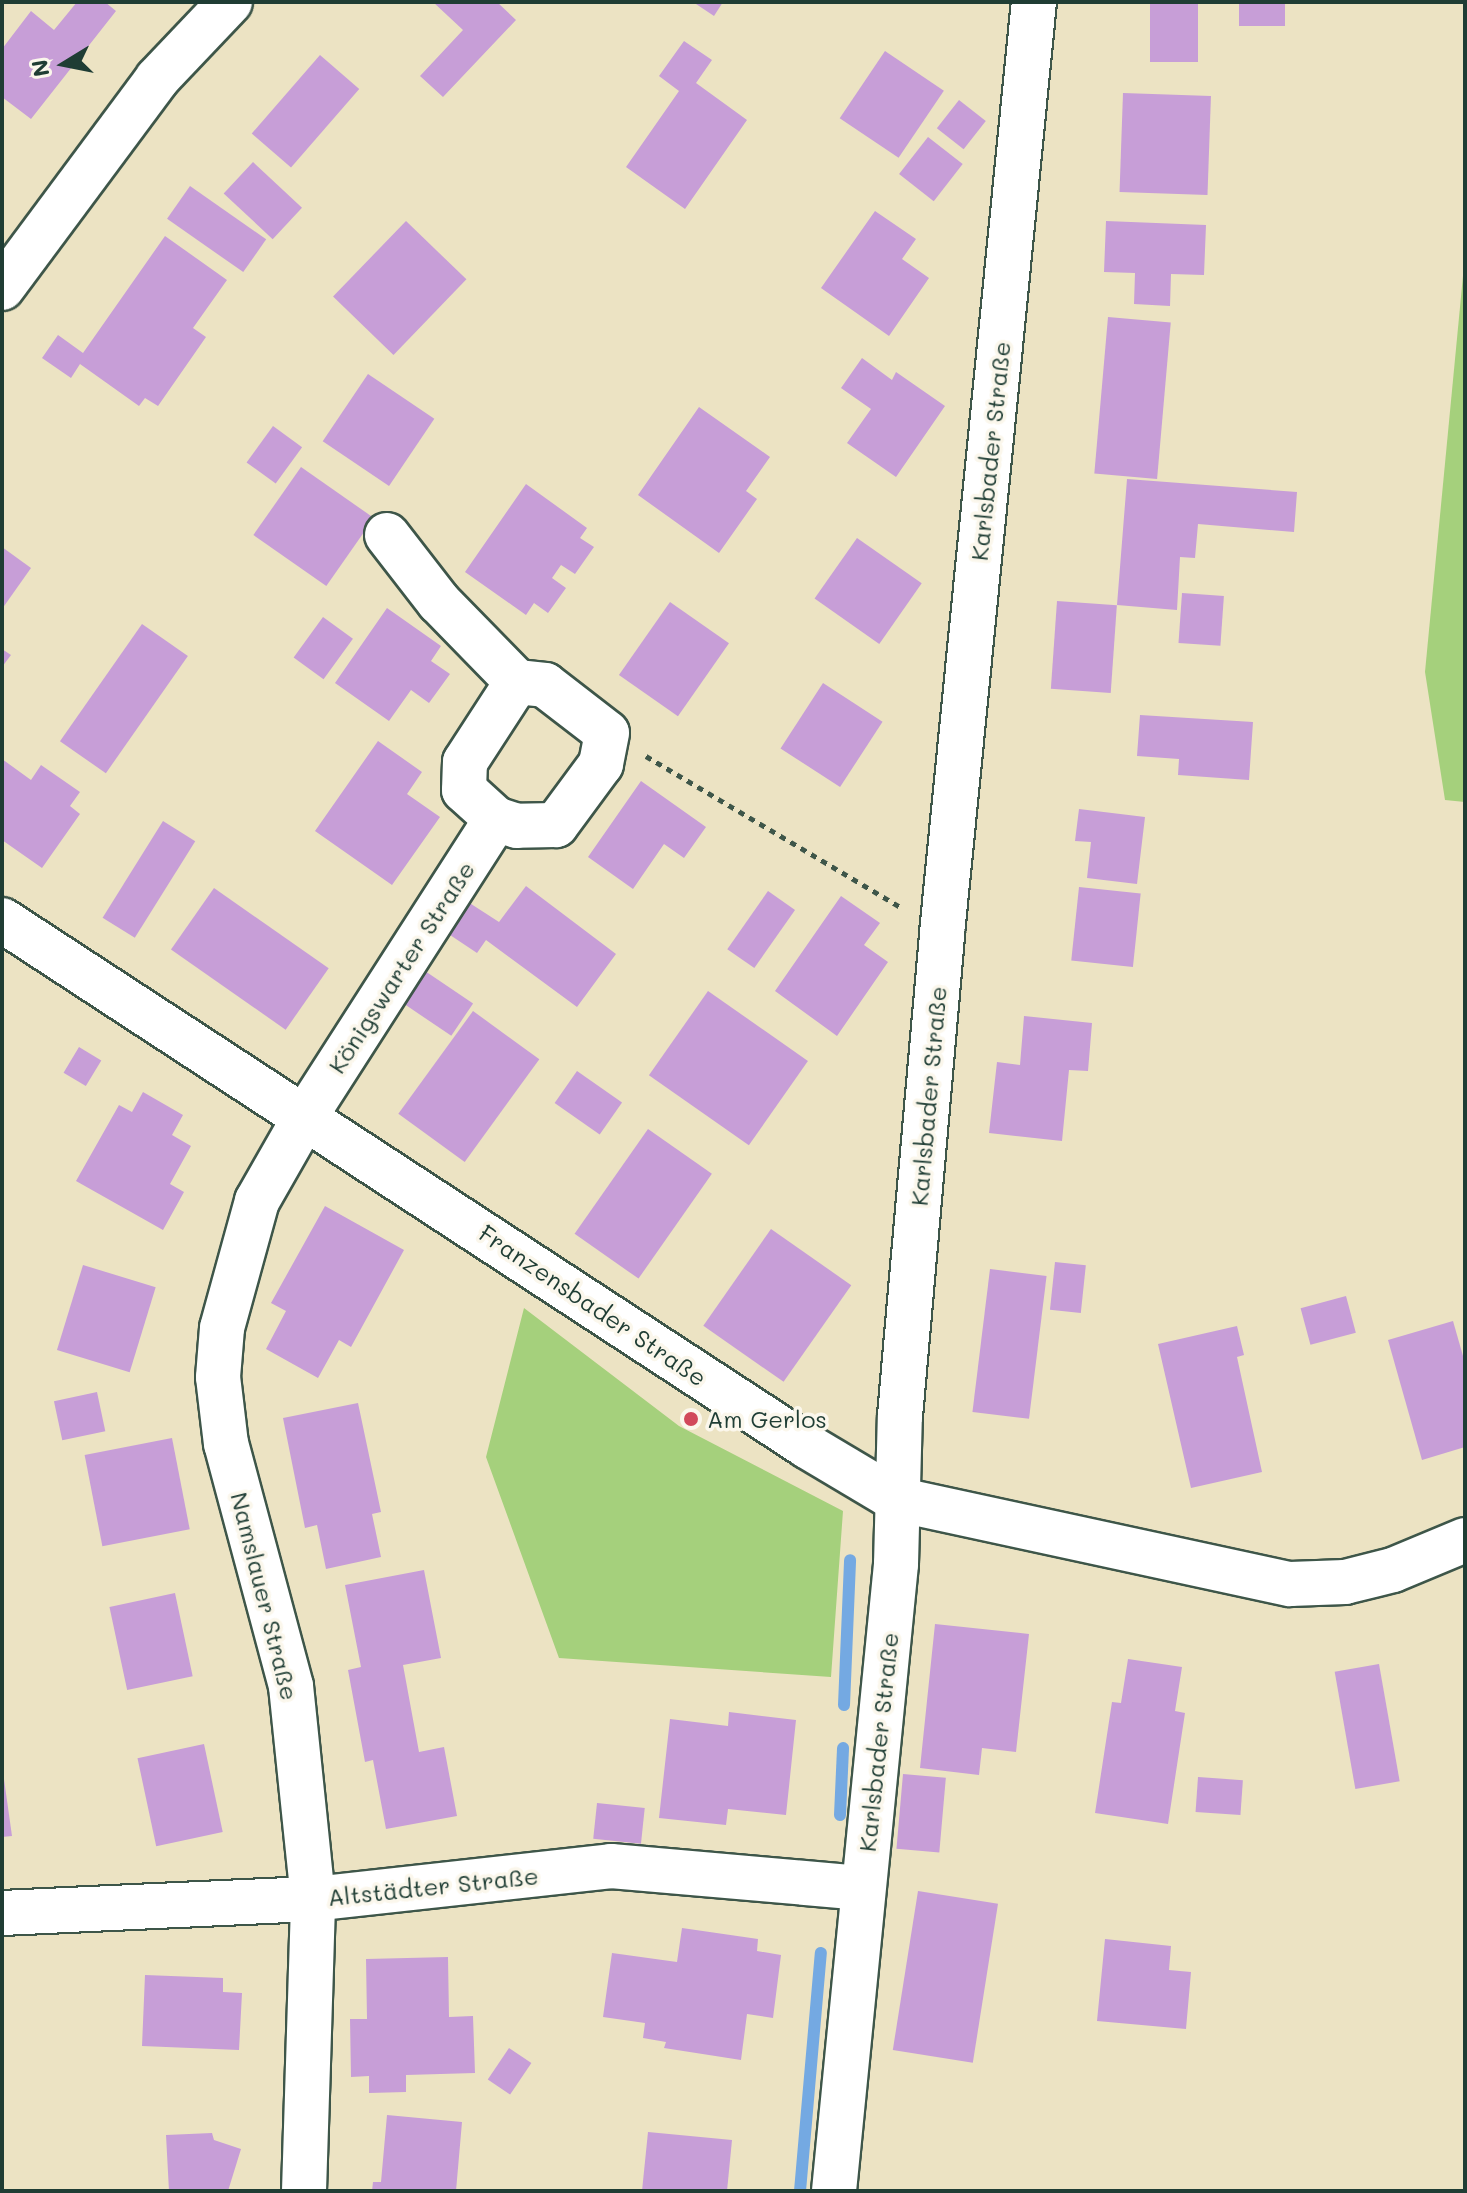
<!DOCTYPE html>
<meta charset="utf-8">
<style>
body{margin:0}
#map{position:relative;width:1467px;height:2193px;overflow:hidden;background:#ece3c3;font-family:Mali,sans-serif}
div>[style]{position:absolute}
.green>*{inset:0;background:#a5d07c}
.stream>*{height:12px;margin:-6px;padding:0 6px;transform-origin:6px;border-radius:6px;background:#74a9e2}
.building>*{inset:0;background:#c79ed7;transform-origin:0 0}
.path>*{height:5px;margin-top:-2.5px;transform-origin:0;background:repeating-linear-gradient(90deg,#3e5649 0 6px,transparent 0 12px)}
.roads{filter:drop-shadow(2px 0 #3e5649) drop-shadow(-2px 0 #3e5649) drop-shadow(0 2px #3e5649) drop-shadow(0 -2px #3e5649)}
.minor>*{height:44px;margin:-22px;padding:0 22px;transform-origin:22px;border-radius:22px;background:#fff}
.dots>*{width:22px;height:22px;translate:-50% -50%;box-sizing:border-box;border:4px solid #fbf7ec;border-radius:50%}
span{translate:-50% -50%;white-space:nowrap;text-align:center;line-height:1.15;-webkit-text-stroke:7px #fbf7ec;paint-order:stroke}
.street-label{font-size:24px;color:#1f3d34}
.poi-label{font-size:24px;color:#1f3d34}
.left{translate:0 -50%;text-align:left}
.frame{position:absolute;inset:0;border:4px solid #1f3d34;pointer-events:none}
.north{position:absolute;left:24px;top:24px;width:80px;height:80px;-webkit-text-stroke:6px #fbf7ec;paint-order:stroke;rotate:260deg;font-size:22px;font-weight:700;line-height:32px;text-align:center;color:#1f3d34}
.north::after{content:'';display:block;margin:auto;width:28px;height:36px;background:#1f3d34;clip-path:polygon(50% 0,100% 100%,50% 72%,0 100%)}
</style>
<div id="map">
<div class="green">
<div style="clip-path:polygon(1465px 255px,1465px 802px,1445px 800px,1425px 672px)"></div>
<div style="clip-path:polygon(524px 1308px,679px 1426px,843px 1511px,831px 1677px,559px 1658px,486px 1457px)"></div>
</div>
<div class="stream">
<div style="left:844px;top:1705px;width:145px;rotate:-87.6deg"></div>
<div style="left:840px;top:1815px;width:67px;rotate:-87.4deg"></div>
<div style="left:800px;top:2191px;width:239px;rotate:-85deg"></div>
</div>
<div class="building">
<div style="clip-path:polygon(77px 2px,105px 2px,116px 11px,31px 119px,2px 97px,2px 49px,31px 11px,54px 30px)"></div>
<div style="clip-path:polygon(433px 2px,497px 2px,516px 20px,443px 97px,420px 76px,463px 30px)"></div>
<div style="clip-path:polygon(693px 2px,723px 2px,714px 16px)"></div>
<div style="left:1150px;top:2px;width:48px;height:60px"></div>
<div style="left:1239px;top:2px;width:46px;height:24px"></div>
<div style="clip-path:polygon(684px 41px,712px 60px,696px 83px,747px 120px,685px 209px,626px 167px,679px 91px,659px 76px)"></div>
<div style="left:885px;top:51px;width:71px;height:81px;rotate:34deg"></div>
<div style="left:320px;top:55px;width:52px;height:104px;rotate:41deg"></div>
<div style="left:1123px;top:93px;width:88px;height:99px;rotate:2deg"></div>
<div style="left:959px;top:100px;width:34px;height:36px;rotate:38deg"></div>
<div style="left:928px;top:137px;width:44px;height:47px;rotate:38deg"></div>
<div style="left:253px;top:162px;width:67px;height:43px;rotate:43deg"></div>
<div style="left:190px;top:186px;width:93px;height:40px;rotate:35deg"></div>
<div style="clip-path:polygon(875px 211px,916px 239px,902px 259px,929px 278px,889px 336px,821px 288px)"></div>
<div style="left:406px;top:221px;width:84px;height:105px;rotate:44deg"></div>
<div style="clip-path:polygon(1106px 221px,1206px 225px,1204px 275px,1171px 274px,1170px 306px,1134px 304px,1135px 273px,1104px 272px)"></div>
<div style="clip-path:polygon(165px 236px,227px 280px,193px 328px,206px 337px,158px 406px,145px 398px,139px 406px,80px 364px,71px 378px,42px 358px,58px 335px,83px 353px)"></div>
<div style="left:1108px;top:317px;width:63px;height:157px;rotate:5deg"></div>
<div style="clip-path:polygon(862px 358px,892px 380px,896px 372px,945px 406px,896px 477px,847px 443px,871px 409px,841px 388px)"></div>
<div style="left:368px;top:374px;width:80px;height:81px;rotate:34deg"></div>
<div style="clip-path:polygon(699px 407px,770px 457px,746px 491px,757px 499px,719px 553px,638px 495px)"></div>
<div style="left:273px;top:426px;width:36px;height:45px;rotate:36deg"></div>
<div style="left:301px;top:467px;width:89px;height:83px;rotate:35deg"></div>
<div style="clip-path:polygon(1127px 479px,1297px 492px,1294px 532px,1198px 524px,1195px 558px,1180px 557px,1177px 610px,1117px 605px)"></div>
<div style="clip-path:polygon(526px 484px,587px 528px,580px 538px,594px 547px,575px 574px,561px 565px,552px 578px,566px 588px,548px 613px,534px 603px,526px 615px,465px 572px)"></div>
<div style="left:857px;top:538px;width:79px;height:74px;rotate:35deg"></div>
<div style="clip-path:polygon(2px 547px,31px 568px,2px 609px)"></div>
<div style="left:1182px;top:593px;width:42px;height:50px;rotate:4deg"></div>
<div style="left:1057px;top:601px;width:60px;height:88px;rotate:4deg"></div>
<div style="left:670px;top:602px;width:72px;height:89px;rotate:35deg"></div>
<div style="clip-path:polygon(387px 608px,441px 646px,431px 661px,450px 674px,429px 703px,411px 690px,389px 721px,335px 683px)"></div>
<div style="left:323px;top:617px;width:37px;height:50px;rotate:36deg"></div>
<div style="left:142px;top:624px;width:56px;height:143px;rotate:35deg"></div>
<div style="clip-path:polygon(2px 649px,11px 655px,2px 667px)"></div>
<div style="left:823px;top:683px;width:71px;height:78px;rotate:33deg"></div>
<div style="clip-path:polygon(1140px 715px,1253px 722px,1249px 780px,1178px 775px,1179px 759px,1137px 756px)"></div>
<div style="clip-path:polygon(378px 741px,422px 772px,407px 794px,440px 817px,392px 885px,315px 831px)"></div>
<div style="clip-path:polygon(2px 759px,31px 780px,41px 765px,80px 792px,70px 806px,80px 814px,42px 868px,2px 840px)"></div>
<div style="clip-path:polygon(641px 781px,706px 827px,684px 858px,664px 844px,633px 889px,588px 857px)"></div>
<div style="clip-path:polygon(1079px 809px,1145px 817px,1137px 884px,1087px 878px,1091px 842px,1075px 841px)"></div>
<div style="left:163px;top:821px;width:38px;height:114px;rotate:32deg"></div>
<div style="clip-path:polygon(526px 886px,616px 954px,577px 1007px,486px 940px,477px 953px,447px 933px,468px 902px,499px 922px)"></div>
<div style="left:1079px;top:887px;width:62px;height:74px;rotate:6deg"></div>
<div style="left:214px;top:888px;width:140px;height:75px;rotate:35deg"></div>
<div style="left:768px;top:891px;width:33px;height:71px;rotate:35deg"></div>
<div style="clip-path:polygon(841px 896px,880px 923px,864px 945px,888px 962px,837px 1036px,775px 991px)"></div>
<div style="left:425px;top:971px;width:58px;height:39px;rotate:34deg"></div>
<div style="left:708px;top:991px;width:122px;height:103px;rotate:35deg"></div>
<div style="left:473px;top:1011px;width:82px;height:127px;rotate:36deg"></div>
<div style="clip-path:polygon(1024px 1016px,1092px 1023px,1088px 1071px,1069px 1070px,1062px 1141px,989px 1133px,997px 1062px,1020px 1065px)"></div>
<div style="left:79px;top:1047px;width:26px;height:30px;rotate:31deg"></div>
<div style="left:577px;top:1071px;width:55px;height:39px;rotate:35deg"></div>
<div style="clip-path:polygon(143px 1092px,183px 1115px,172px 1135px,191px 1146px,170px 1184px,184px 1192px,163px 1230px,76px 1181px,119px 1105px,132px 1112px)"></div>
<div style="left:648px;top:1129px;width:78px;height:128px;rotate:35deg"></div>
<div style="clip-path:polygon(325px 1206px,404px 1250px,351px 1347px,339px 1340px,318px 1378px,266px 1349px,286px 1311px,271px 1303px)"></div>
<div style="left:771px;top:1229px;width:98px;height:118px;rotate:35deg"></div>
<div style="left:1055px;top:1262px;width:31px;height:48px;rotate:6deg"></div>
<div style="left:83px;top:1265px;width:76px;height:89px;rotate:17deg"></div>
<div style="left:990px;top:1269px;width:57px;height:144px;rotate:7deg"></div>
<div style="left:1346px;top:1296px;width:38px;height:47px;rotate:75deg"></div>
<div style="clip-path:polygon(1453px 1321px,1465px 1363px,1465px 1447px,1422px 1460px,1388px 1340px)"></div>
<div style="clip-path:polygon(1237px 1326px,1244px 1355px,1237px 1357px,1262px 1472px,1191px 1488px,1158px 1344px)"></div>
<div style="left:97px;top:1392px;width:40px;height:44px;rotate:78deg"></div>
<div style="clip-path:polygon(358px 1403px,381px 1512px,372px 1514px,381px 1557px,326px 1569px,317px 1525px,305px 1528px,283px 1418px)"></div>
<div style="left:172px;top:1438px;width:93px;height:89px;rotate:79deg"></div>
<div style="clip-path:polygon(424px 1570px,441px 1658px,403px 1665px,419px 1752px,444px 1747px,457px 1816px,386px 1829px,373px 1760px,365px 1762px,348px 1670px,361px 1667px,345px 1585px)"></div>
<div style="left:175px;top:1593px;width:85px;height:67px;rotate:78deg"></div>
<div style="clip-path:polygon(935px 1624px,1029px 1634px,1016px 1752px,982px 1748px,979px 1775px,920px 1768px)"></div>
<div style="clip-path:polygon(1128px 1659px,1182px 1667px,1175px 1711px,1185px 1713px,1168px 1824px,1095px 1813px,1112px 1702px,1121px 1703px)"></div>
<div style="left:1379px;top:1664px;width:119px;height:45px;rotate:80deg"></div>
<div style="clip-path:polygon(729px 1712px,796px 1720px,786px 1815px,728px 1809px,726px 1825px,659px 1818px,670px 1719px,728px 1726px)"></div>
<div style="left:204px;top:1744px;width:90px;height:68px;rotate:78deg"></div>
<div style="clip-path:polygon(2px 1765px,12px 1836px,2px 1837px)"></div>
<div style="left:903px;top:1774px;width:43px;height:75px;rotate:5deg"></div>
<div style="left:1198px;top:1777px;width:45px;height:35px;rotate:4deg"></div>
<div style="left:597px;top:1803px;width:48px;height:36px;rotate:6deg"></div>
<div style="left:918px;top:1891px;width:81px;height:161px;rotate:9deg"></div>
<div style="clip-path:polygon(682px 1928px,758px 1939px,757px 1951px,781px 1955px,773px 2018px,747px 2014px,741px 2060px,664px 2048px,666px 2042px,643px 2038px,645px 2023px,603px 2017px,612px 1953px,677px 1962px)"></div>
<div style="clip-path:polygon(1105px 1939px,1171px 1946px,1169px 1970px,1191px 1972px,1186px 2029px,1097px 2021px)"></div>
<div style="clip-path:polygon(448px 1957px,449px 2017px,473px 2016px,475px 2073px,406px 2075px,406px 2092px,369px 2093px,369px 2076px,351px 2077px,350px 2019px,367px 2019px,366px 1959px)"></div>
<div style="clip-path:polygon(145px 1975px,223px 1978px,223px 1992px,242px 1993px,239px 2050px,142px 2046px)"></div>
<div style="left:509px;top:2048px;width:27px;height:38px;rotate:34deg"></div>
<div style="clip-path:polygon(387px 2115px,462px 2122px,456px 2191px,372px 2191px,373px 2182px,381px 2182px)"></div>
<div style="clip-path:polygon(648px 2132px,732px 2140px,727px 2191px,642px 2191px)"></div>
<div style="clip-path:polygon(212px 2133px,214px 2140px,241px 2149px,228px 2191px,169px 2191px,166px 2135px)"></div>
</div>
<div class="path">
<div style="left:646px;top:756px;width:298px;rotate:30.7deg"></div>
</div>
<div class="roads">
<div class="minor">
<div style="left:2px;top:288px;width:260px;rotate:-53.4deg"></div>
<div style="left:157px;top:79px;width:106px;rotate:-46.5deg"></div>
<div style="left:387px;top:535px;width:85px;rotate:52.2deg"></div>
<div style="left:439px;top:602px;width:112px;rotate:45.7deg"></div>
<div style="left:2px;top:920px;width:962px;rotate:33.16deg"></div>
<div style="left:807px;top:1446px;width:104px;rotate:30.8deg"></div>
<div style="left:896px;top:1499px;width:403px;rotate:12.2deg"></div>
<div style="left:1290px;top:1584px;width:55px;rotate:-2.1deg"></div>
<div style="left:1345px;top:1582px;width:49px;rotate:-14deg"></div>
<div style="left:1393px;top:1570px;width:78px;rotate:-22.6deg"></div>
<div style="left:2px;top:1913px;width:311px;rotate:-2.6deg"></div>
<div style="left:313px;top:1899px;width:300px;rotate:-6.3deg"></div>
<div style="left:611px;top:1866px;width:253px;rotate:5deg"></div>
<div style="left:304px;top:2191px;width:292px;rotate:-88.2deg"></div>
<div style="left:313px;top:1899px;width:214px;rotate:-95.9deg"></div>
<div style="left:291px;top:1686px;width:251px;rotate:-105deg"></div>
<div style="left:226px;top:1444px;width:67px;rotate:-96.8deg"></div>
<div style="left:218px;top:1377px;width:49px;rotate:-85.3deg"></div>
<div style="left:222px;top:1328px;width:132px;rotate:-74.6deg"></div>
<div style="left:257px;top:1201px;width:99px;rotate:-60.3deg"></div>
<div style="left:306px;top:1115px;width:352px;rotate:-57.3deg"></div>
<div style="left:496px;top:819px;width:43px;rotate:-137.8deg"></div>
<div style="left:464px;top:790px;width:28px;rotate:-88deg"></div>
<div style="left:465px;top:762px;width:95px;rotate:-57deg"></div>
<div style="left:517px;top:682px;width:28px;rotate:6deg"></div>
<div style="left:545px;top:685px;width:78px;rotate:37.7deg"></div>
<div style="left:607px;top:733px;width:32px;rotate:101deg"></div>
<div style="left:601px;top:764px;width:76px;rotate:126.4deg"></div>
<div style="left:556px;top:825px;width:39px;rotate:179deg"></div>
<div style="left:517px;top:826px;width:22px;rotate:-162deg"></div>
<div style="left:834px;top:2191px;width:630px;rotate:-84.35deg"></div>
<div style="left:896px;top:1564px;width:148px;rotate:-88.5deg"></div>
<div style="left:900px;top:1416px;width:485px;rotate:-85deg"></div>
<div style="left:942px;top:933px;width:936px;rotate:-84.36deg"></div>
</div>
</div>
<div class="dots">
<div style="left:691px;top:1419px;background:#d1495b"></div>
</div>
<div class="street-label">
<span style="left:990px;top:451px;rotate:-84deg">Karlsbader Straße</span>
<span style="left:401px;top:967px;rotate:-57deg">Königswarter Straße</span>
<span style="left:928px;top:1096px;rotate:-85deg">Karlsbader Straße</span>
<span style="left:593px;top:1305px;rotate:34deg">Franzensbader Straße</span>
<span style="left:265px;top:1596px;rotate:76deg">Namslauer Straße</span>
<span style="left:878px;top:1742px;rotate:-84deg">Karlsbader Straße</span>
<span style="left:433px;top:1886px;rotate:-6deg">Altstädter Straße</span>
</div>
<div class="poi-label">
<span class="left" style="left:707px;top:1419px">Am Gerlos</span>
</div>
<div class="frame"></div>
<div class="north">N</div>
</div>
